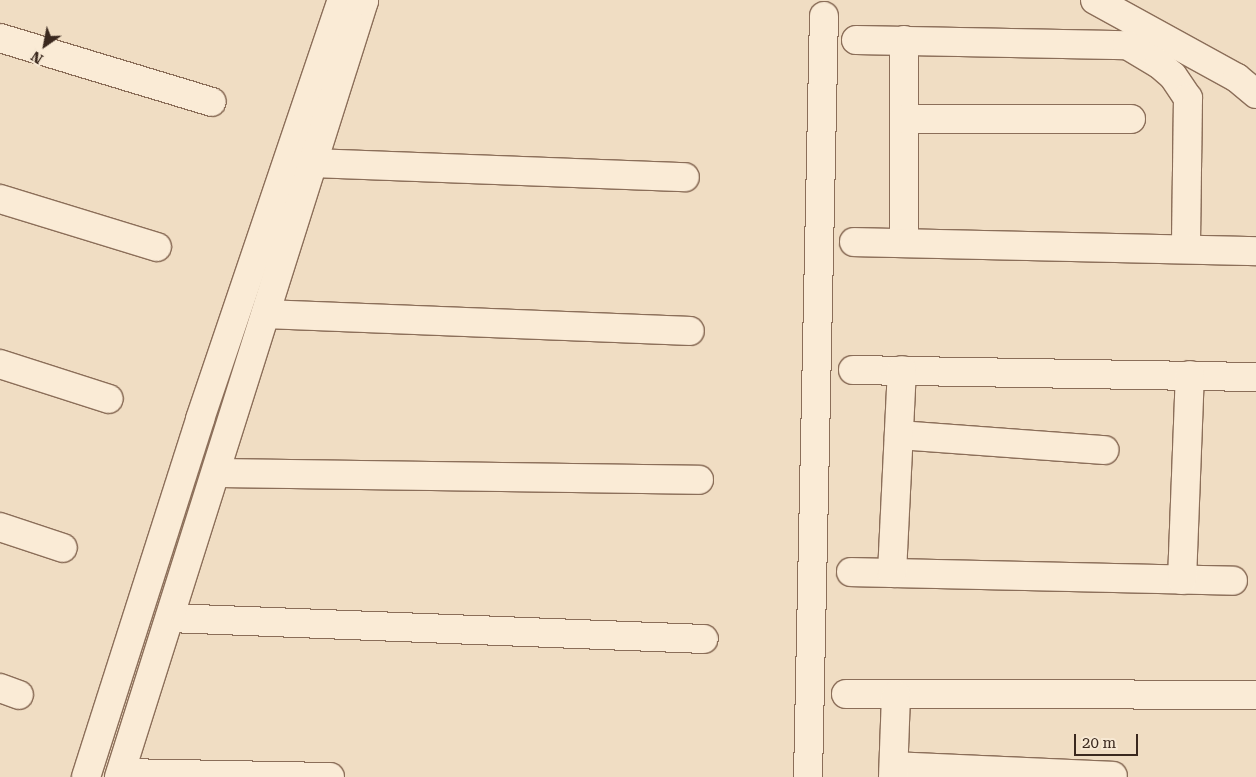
<!DOCTYPE html>
<style>
body{margin:0}
#map{position:relative;width:1256px;height:777px;overflow:hidden;background:#f0ddc3;font-family:"Roboto Serif",serif}
div>[style]{position:absolute}
.roads{filter:drop-shadow(1px 0 #8b6e59) drop-shadow(-1px 0 #8b6e59) drop-shadow(0 1px #8b6e59) drop-shadow(0 -1px #8b6e59)}
.minor>*{height:28px;margin:-14px;padding:0 14px;transform-origin:14px;border-radius:14px;background:#faebd6}
span{translate:-50% -50%;white-space:nowrap;text-align:center;line-height:1.15;-webkit-text-stroke:4px #f7e8d3;paint-order:stroke}
.north{position:absolute;left:20px;top:20px;width:50px;height:50px;-webkit-text-stroke:4px #f7e8d3;paint-order:stroke;rotate:213deg;font-size:14px;font-weight:700;line-height:20px;text-align:center;color:#3a281e}
.north::after{content:'';display:block;margin:auto;width:18px;height:22px;background:#3a281e;clip-path:polygon(50% 0,100% 100%,50% 72%,0 100%)}
.scale{position:absolute;left:1074px;top:734px;width:64px;height:22px;box-sizing:border-box;border:2px solid #3a281e;border-top:0;padding-left:6px;font-size:15px;line-height:18px;white-space:nowrap;color:#3a281e;-webkit-text-stroke:4px #f7e8d3;paint-order:stroke}
</style>
<div id="map">
<div class="roads">
<div class="minor">
<div style="left:1095px;top:0;width:162px;rotate:28.8deg"></div>
<div style="left:1237px;top:78px;width:25px;rotate:40deg"></div>
<div style="left:0;top:38px;width:221px;rotate:16.8deg"></div>
<div style="left:856px;top:40px;width:271px;rotate:1.1deg"></div>
<div style="left:1127px;top:45px;width:37px;rotate:31deg"></div>
<div style="left:1159px;top:64px;width:18px;rotate:41deg"></div>
<div style="left:1173px;top:76px;width:27px;rotate:56deg"></div>
<div style="left:1188px;top:98px;width:150px;rotate:90.8deg"></div>
<div style="left:904px;top:40px;width:203px;rotate:90deg"></div>
<div style="left:904px;top:119px;width:227px"></div>
<div style="left:313px;top:163px;width:372px;rotate:2.2deg"></div>
<div style="left:0;top:199px;width:164px;rotate:17deg"></div>
<div style="left:854px;top:242px;width:402px;rotate:1.3deg"></div>
<div style="left:266px;top:314px;width:424px;rotate:2.3deg"></div>
<div style="left:0;top:364px;width:114px;rotate:17.8deg"></div>
<div style="left:853px;top:370px;width:403px;rotate:1deg"></div>
<div style="left:899px;top:435px;width:206px;rotate:4.2deg"></div>
<div style="left:216px;top:473px;width:483px;rotate:0.8deg"></div>
<div style="left:0;top:527px;width:66px;rotate:18.4deg"></div>
<div style="left:851px;top:572px;width:382px;rotate:1.3deg"></div>
<div style="left:892px;top:573px;width:203px;rotate:-87.2deg"></div>
<div style="left:1182px;top:580px;width:205px;rotate:-87.8deg"></div>
<div style="left:170px;top:618px;width:534px;rotate:2.25deg"></div>
<div style="left:0;top:688px;width:20px;rotate:20deg"></div>
<div style="left:846px;top:694px;width:410px;rotate:0.1deg"></div>
<div style="left:894px;top:766px;width:219px;rotate:2.6deg"></div>
<div style="left:121px;top:773px;width:209px;rotate:1.1deg"></div>
<div style="left:86px;top:777px;width:376px;rotate:-72.3deg"></div>
<div style="left:200px;top:419px;width:442px;rotate:-71.3deg"></div>
<div style="left:119px;top:777px;width:814px;rotate:-72.48deg"></div>
<div style="left:364px;top:1px;width:3px;rotate:-162deg"></div>
<div style="left:808px;top:777px;width:761px;rotate:-88.8deg"></div>
<div style="left:893px;top:777px;width:82px;rotate:-87.9deg"></div>
</div>
</div>
<div class="north">N</div>
<div class="scale">20 m</div>
</div>
